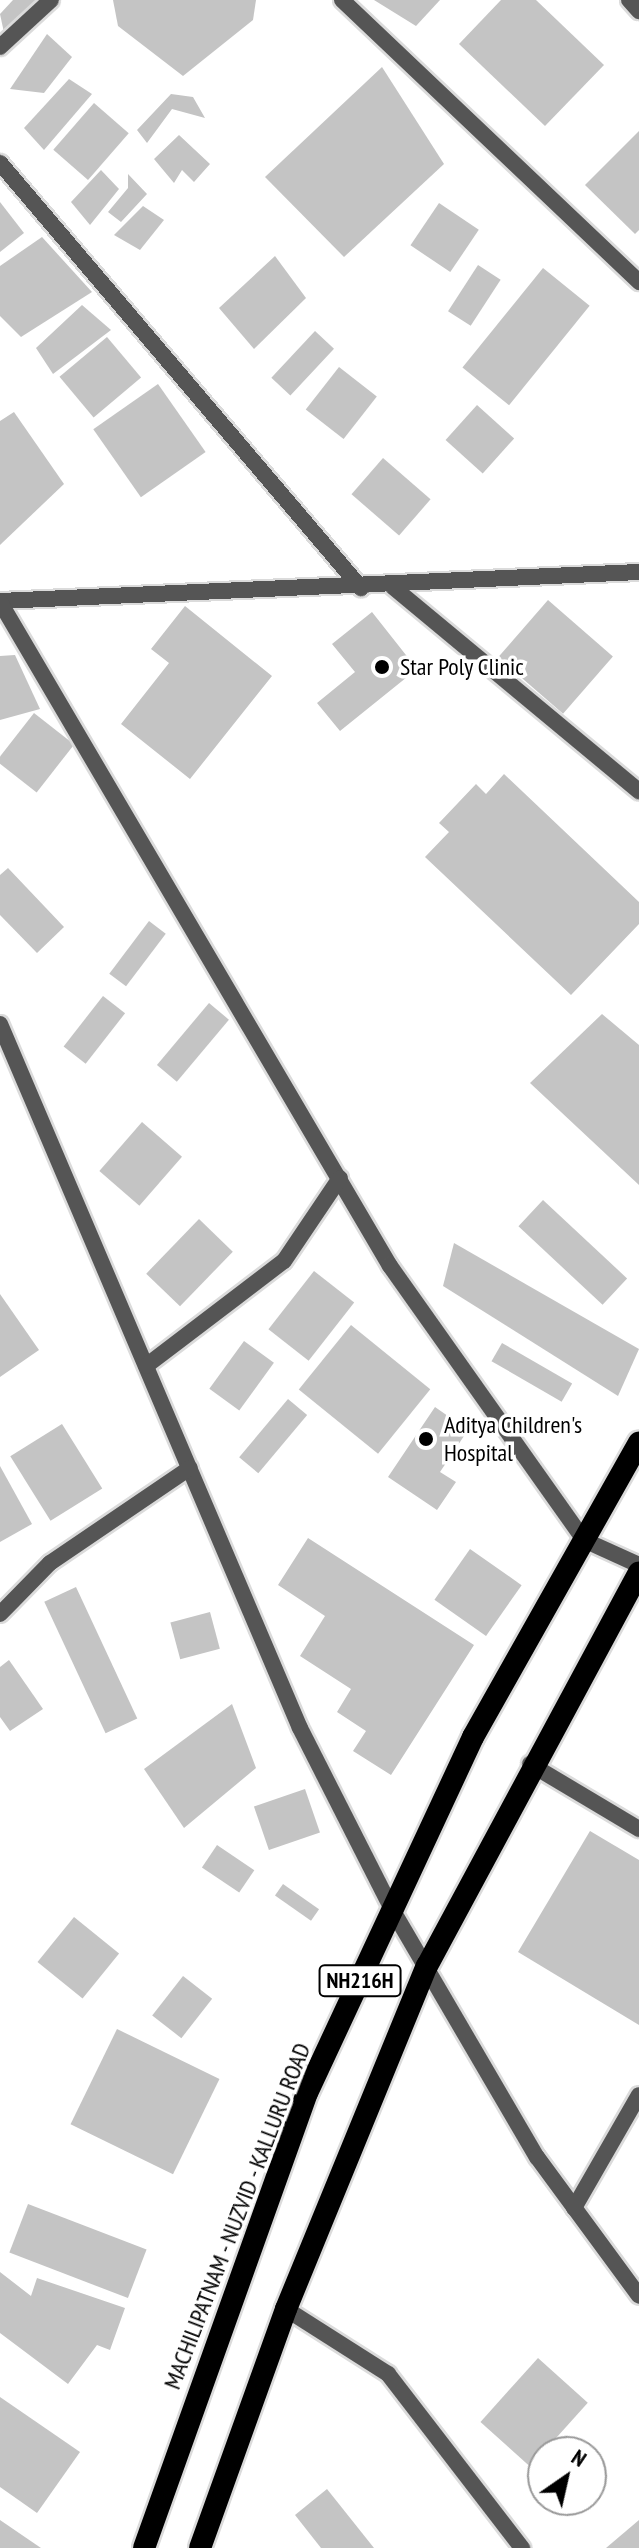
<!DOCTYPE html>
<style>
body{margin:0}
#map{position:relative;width:639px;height:2548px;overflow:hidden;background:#fff;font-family:"PT Sans Narrow",sans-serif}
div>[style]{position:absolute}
.building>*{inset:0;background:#c4c4c4;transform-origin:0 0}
.roads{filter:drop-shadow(2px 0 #dbdbdb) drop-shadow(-2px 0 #dbdbdb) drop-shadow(0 2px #dbdbdb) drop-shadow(0 -2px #dbdbdb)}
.minor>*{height:16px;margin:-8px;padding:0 8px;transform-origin:8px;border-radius:8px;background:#555}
.trunk>*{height:22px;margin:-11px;padding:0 11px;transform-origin:11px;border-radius:11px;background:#000}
.dots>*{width:22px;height:22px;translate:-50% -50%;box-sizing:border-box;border:4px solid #fff;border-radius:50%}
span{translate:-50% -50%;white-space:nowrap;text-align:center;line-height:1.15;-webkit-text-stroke:7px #fff;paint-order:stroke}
.shield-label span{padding:2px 6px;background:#fff;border:2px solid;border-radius:6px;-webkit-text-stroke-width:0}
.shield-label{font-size:22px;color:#000;font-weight:700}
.poi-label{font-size:24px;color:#000}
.left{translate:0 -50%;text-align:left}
.street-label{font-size:24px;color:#000}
.north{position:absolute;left:527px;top:2436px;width:80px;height:80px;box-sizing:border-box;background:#fff;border:2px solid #999;border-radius:50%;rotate:34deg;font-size:22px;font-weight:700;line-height:32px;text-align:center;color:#000}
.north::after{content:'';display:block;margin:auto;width:28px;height:36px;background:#000;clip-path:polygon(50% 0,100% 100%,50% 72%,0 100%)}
</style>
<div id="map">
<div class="building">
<div style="clip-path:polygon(13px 0,44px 0,6px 42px,0 14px)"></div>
<div style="clip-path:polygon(113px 0,256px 0,253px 20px,183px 76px,118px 26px)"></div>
<div style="clip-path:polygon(374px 0,440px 0,416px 26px)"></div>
<div style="clip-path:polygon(501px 0,536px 0,604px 65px,545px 126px,459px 44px)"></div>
<div style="clip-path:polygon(47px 34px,72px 57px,44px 93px,10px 89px)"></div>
<div style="clip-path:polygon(382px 67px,444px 164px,344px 257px,265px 177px)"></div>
<div style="clip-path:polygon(69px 79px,92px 94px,44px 150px,24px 128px)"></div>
<div style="clip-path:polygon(171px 94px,193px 97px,205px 118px,172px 109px,147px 143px,137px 130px)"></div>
<div style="left:94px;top:103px;width:46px;height:62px;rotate:41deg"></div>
<div style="clip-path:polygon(639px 131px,639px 230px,635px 234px,585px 185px)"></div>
<div style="clip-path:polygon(179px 135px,210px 164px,194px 182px,182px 170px,174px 183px,154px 159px)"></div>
<div style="clip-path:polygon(101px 170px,119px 189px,90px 225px,71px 202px)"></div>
<div style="clip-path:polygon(128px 174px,147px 194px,121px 222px,108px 212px,128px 188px)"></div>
<div style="clip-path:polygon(0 202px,24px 233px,0 252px)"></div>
<div style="left:439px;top:203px;width:48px;height:51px;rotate:34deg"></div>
<div style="clip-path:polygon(143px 206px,164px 220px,140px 250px,114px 235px)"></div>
<div style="clip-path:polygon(42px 237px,92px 292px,21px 337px,0 316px,0 266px)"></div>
<div style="clip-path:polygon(275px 256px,306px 298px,254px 349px,219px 308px)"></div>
<div style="left:478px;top:265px;width:27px;height:55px;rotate:33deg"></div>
<div style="left:543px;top:268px;width:60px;height:128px;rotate:39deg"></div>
<div style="clip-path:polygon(82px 305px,111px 330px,53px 374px,36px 348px)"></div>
<div style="left:315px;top:331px;width:26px;height:64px;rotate:43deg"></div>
<div style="left:107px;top:337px;width:53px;height:62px;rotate:50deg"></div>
<div style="left:339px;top:367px;width:48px;height:54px;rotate:38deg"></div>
<div style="left:158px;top:384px;width:83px;height:79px;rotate:55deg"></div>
<div style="left:477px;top:405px;width:50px;height:47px;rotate:42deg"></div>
<div style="clip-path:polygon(14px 412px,64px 484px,0 545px,0 421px)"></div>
<div style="left:383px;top:458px;width:63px;height:48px;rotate:41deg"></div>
<div style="left:548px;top:600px;width:86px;height:76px;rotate:41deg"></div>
<div style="clip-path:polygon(185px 606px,272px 676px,190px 779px,121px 724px,169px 663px,151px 649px)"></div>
<div style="clip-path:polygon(372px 612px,417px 669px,340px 731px,317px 703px,355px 672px,332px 644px)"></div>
<div style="clip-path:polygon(15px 655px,40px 709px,0 720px,0 656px)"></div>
<div style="left:34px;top:713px;width:51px;height:61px;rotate:38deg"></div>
<div style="clip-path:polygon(504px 774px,639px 902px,639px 924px,571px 995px,425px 857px,449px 832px,439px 823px,476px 784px,486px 794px)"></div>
<div style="clip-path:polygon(8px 868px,64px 927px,37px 953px,0 915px,0 875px)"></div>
<div style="left:149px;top:921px;width:21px;height:66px;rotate:37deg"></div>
<div style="left:103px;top:996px;width:28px;height:64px;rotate:38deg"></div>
<div style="left:209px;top:1003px;width:26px;height:81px;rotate:40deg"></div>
<div style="clip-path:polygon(602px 1014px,639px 1045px,639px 1185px,530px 1083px)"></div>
<div style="left:142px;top:1122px;width:53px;height:65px;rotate:41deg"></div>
<div style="left:543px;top:1200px;width:115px;height:36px;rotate:43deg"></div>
<div style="left:199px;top:1219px;width:47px;height:76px;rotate:44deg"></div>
<div style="clip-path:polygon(454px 1243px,639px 1349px,618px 1396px,443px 1286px)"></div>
<div style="left:314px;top:1271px;width:51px;height:74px;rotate:38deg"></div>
<div style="clip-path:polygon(0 1294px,39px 1350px,0 1377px)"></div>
<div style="left:351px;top:1325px;width:102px;height:83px;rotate:39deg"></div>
<div style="left:244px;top:1341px;width:37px;height:59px;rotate:36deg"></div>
<div style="left:502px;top:1343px;width:81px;height:21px;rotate:30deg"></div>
<div style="left:288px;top:1399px;width:25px;height:76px;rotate:40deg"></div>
<div style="clip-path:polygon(435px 1407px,468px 1430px,440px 1472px,456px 1482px,437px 1510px,388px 1477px)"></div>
<div style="left:62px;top:1424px;width:76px;height:61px;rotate:58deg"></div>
<div style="clip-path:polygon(0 1466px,32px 1524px,0 1542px)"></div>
<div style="clip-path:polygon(308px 1538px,474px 1645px,391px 1775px,353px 1751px,366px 1731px,337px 1712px,351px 1689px,300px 1656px,325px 1616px,278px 1585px)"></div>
<div style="left:470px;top:1549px;width:63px;height:62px;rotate:35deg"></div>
<div style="left:76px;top:1587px;width:145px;height:35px;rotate:65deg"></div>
<div style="left:210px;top:1612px;width:38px;height:41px;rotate:75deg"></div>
<div style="clip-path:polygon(9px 1660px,43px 1709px,10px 1731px,0 1717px,0 1667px)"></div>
<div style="clip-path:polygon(232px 1704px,256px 1768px,184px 1828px,144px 1769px)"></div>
<div style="left:305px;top:1789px;width:46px;height:54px;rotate:71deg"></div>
<div style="clip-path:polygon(590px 1831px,639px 1860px,639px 2025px,518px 1952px)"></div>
<div style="left:217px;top:1845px;width:45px;height:27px;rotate:34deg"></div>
<div style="left:283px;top:1884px;width:44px;height:14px;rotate:35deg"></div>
<div style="left:74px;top:1917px;width:58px;height:58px;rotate:39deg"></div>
<div style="left:183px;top:1976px;width:37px;height:50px;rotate:38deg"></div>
<div style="left:117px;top:2029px;width:114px;height:106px;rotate:26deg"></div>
<div style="left:28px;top:2204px;width:127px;height:52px;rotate:21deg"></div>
<div style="clip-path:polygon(0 2272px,31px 2296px,37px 2278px,125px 2308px,110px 2350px,97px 2345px,68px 2384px,0 2333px)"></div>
<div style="left:538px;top:2358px;width:67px;height:86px;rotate:42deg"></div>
<div style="clip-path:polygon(0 2397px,80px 2452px,37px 2513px,0 2487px)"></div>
<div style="clip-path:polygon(327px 2489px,374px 2548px,321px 2548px,295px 2515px)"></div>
<div style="clip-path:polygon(0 2520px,41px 2548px,0 2548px)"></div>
<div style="clip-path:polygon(639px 2520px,639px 2548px,606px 2548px)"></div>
</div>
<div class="roads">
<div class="minor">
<div style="left:342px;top:0;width:410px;rotate:43.5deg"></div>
<div style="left:629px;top:0;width:15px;rotate:48deg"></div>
<div style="left:0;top:47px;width:69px;rotate:-42.7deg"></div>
<div style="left:0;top:163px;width:558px;rotate:49.66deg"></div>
<div style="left:393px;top:587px;width:320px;rotate:39.7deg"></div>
<div style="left:0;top:601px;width:640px;rotate:-2.6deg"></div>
<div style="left:0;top:602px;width:770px;rotate:59.57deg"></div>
<div style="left:390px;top:1266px;width:336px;rotate:54.7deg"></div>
<div style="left:584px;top:1540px;width:60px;rotate:24.4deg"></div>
<div style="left:0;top:1024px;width:765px;rotate:66.92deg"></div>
<div style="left:300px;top:1728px;width:205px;rotate:63.1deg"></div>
<div style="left:393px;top:1911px;width:285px;rotate:59.7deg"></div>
<div style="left:537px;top:2157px;width:172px;rotate:53.7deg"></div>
<div style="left:146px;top:1366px;width:173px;rotate:-37.3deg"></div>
<div style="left:284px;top:1261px;width:100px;rotate:-56deg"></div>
<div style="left:0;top:1614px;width:71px;rotate:-45.6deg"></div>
<div style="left:50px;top:1563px;width:169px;rotate:-34.2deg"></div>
<div style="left:530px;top:1764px;width:127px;rotate:30.8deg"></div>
<div style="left:574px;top:2208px;width:130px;rotate:-60.1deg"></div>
<div style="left:286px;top:2309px;width:121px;rotate:32.5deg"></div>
<div style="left:388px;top:2374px;width:220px;rotate:52.4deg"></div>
</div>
<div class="trunk">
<div style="left:144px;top:2548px;width:483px;rotate:-70.3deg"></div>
<div style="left:307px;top:2093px;width:393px;rotate:-65deg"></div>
<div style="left:473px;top:1737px;width:338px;rotate:-60.6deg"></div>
<div style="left:200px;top:2548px;width:254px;rotate:-70.2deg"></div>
<div style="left:286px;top:2309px;width:371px;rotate:-67.7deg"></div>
<div style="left:427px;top:1966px;width:447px;rotate:-61.7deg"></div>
</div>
</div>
<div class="dots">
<div style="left:382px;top:667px;background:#000"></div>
<div style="left:426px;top:1439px;background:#000"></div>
</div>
<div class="shield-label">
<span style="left:360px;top:1981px">NH216H</span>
</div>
<div class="poi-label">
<span class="left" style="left:400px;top:667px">Star Poly Clinic</span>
<span class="left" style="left:444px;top:1439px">Aditya Children's<br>Hospital</span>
</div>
<div class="street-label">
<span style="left:237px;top:2216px;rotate:-69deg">MACHILIPATNAM - NUZVID - KALLURU ROAD</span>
</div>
<div class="north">N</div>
</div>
